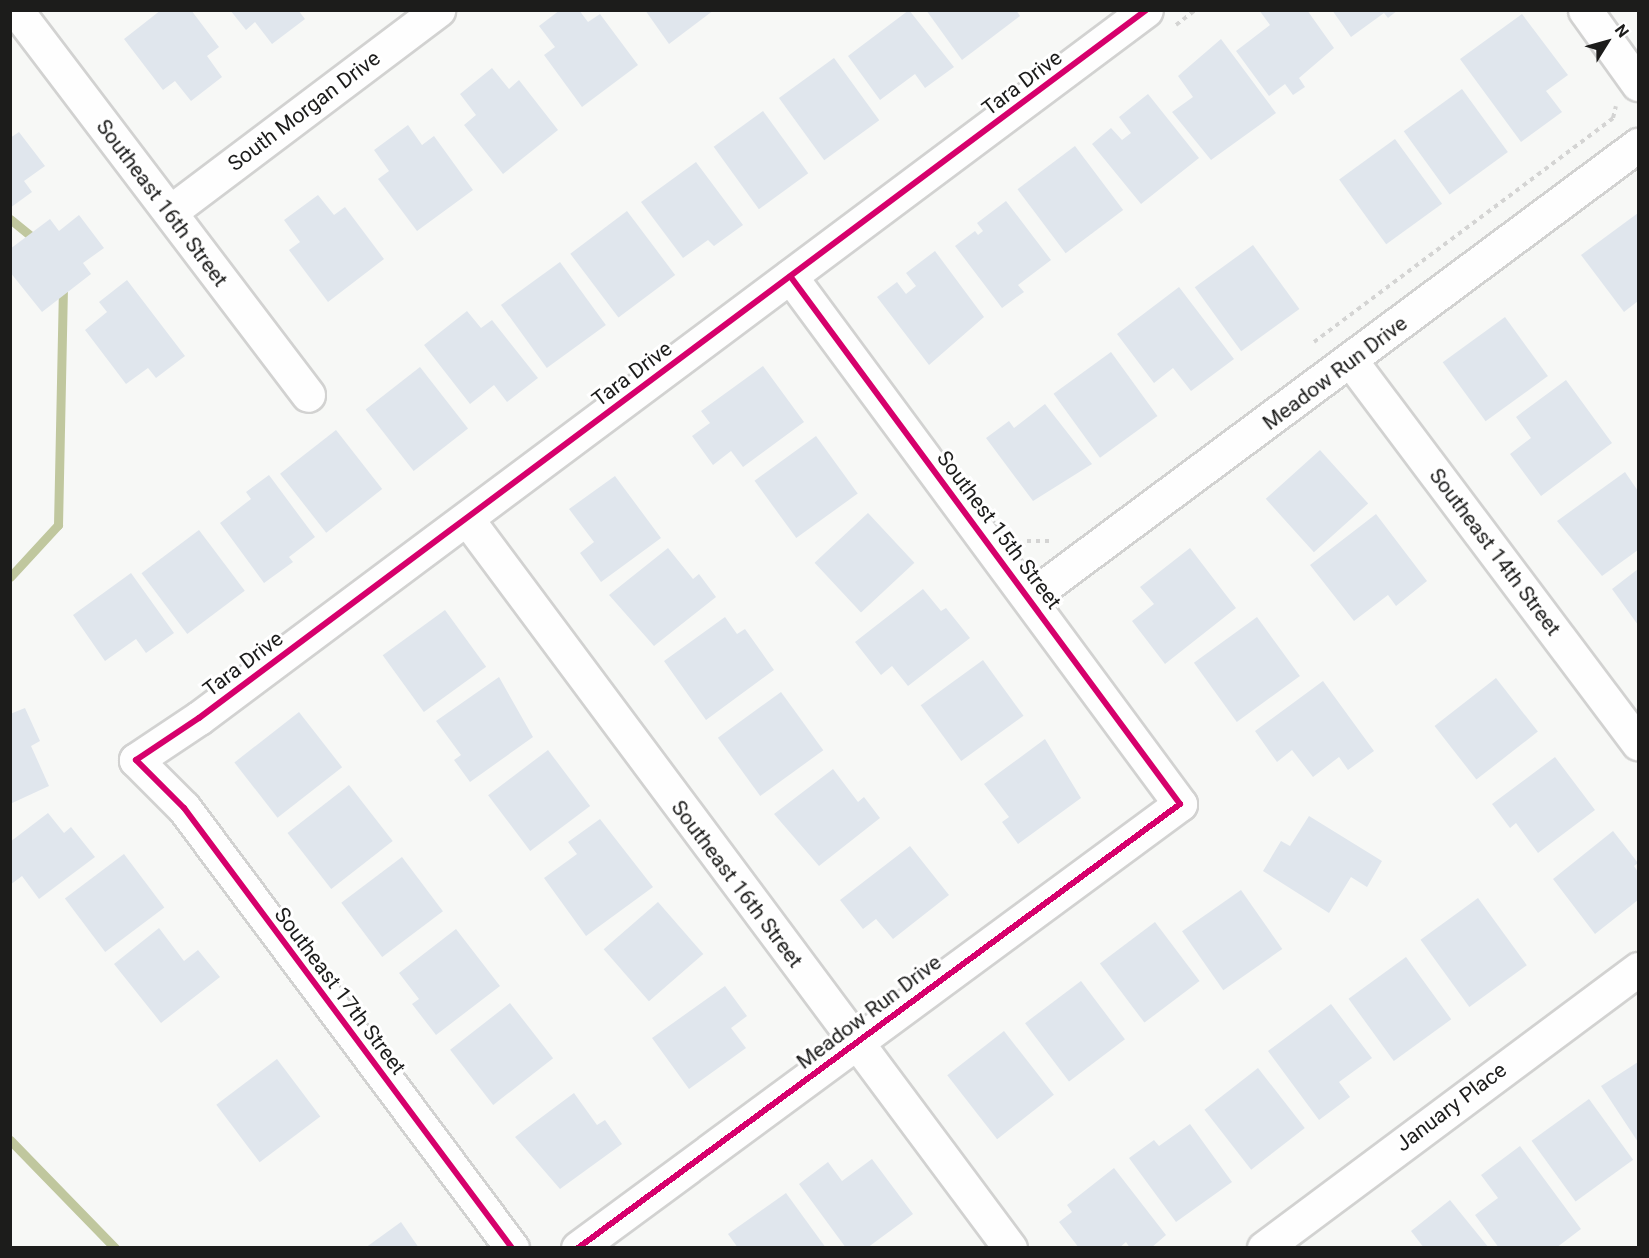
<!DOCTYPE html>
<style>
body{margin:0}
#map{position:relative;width:1649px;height:1258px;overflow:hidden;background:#f7f8f6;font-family:Roboto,sans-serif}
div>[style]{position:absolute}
.stream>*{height:9px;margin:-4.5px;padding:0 4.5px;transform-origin:4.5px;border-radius:4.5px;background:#c0c79e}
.building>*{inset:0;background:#e0e6ed;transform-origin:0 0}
.path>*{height:4px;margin-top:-2px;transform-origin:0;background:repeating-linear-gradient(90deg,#d4d4d3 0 4.5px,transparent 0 9px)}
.roads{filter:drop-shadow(2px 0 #d2d2d1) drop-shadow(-2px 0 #d2d2d1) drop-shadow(0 2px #d2d2d1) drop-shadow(0 -2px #d2d2d1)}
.minor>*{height:33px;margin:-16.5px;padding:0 16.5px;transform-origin:16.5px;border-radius:16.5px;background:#fefefe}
.cycleway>*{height:6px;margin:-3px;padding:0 3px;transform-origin:3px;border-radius:3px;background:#d6006c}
span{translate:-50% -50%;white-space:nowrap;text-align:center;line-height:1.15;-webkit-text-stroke:6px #fff;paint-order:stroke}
.street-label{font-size:21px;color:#1c1c1b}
.frame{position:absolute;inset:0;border:12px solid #1c1c1b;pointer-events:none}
.north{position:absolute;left:1577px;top:12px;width:60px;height:60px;-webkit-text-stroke:4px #fff;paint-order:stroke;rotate:53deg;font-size:16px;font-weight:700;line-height:24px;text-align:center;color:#1c1c1b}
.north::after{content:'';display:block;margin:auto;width:21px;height:27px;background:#1c1c1b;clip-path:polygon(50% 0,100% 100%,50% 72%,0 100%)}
</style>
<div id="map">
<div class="stream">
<div style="left:10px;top:219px;width:36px;rotate:39deg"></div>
<div style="left:10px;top:577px;width:71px;rotate:-47.3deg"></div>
<div style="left:58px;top:525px;width:240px;rotate:-88.8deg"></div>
<div style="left:10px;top:1140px;width:151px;rotate:45.8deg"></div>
</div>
<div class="building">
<div style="clip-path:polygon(161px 10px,191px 10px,219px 47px,207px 56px,222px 77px,191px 101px,175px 81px,163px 90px,124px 39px)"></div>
<div style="clip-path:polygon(230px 10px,298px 10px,305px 19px,272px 44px,255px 22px,246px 30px)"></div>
<div style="clip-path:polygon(560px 10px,579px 10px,588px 22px,600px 14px,638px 65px,582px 107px,544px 55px,555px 47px,539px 26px)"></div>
<div style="clip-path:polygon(645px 10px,714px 10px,669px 44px)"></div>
<div style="clip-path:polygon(909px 10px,954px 67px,925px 88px,915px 74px,880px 100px,848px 56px)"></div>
<div style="clip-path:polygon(926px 10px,1016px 10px,1020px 16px,962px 60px)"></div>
<div style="clip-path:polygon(1259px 10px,1307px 10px,1334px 48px,1299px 78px,1305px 87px,1293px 95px,1285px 84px,1269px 96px,1236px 51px,1270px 25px)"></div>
<div style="clip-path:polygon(1332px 10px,1398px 10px,1388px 18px,1384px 13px,1351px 37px)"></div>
<div style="clip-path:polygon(1522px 14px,1568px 75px,1546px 91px,1562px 112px,1521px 142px,1460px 59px)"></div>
<div style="clip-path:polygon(1221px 39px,1276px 113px,1211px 160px,1172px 112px,1193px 97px,1178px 76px)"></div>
<div style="left:834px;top:58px;width:77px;height:68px;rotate:54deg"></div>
<div style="clip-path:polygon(492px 68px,509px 89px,519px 80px,558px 130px,503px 174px,464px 125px,476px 115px,460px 94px)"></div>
<div style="left:1462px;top:89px;width:78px;height:72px;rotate:54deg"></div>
<div style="clip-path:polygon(1148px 94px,1199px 158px,1141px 204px,1092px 144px,1111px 128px,1122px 140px,1131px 133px,1119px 117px)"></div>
<div style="left:763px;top:111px;width:77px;height:61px;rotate:54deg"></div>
<div style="clip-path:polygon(408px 125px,422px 145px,434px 136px,473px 190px,417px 231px,378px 179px,389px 171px,374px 150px)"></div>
<div style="clip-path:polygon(19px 132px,45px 166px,24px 181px,32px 192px,10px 208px,10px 138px)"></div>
<div style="left:1395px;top:139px;width:80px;height:69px;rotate:54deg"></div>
<div style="left:1075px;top:146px;width:80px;height:72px;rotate:53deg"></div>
<div style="clip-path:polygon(696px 162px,743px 225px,714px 246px,708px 240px,683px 258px,641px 202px)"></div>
<div style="clip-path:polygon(318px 195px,334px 215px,345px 207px,384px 259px,328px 302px,289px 250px,300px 242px,284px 220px)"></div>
<div style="clip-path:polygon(1006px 201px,1051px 260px,1018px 285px,1024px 292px,1002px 308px,955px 246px,975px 231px,978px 235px,983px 231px,977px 223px)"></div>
<div style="left:627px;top:211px;width:80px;height:71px;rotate:53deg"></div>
<div style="clip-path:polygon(1638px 213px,1638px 301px,1624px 312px,1581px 255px)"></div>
<div style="clip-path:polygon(79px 215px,104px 248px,83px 263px,91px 274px,42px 312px,10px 272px,10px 249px,50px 219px,59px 231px)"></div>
<div style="left:1253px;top:245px;width:79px;height:72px;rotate:54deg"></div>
<div style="clip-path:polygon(935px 251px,984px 317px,929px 365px,877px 297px,897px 282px,906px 294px,916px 286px,906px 273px)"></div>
<div style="left:560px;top:262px;width:78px;height:73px;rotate:54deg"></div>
<div style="clip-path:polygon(127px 280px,185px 356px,156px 378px,148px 368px,126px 384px,85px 330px,107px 312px,99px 302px)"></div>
<div style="clip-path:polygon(1179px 287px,1234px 359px,1191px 391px,1173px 368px,1154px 383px,1117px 334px)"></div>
<div style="clip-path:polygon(467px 311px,481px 328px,492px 320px,538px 378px,507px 402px,494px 385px,470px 404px,424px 345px)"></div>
<div style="left:1505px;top:317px;width:73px;height:77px;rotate:54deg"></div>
<div style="left:1111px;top:352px;width:79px;height:71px;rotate:54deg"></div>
<div style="clip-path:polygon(763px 366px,804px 422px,743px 467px,731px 451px,713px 465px,692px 436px,710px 423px,701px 411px)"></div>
<div style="left:420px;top:367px;width:78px;height:69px;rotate:52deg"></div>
<div style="clip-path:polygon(1566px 380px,1612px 443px,1541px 496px,1510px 454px,1531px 438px,1516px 417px)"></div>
<div style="clip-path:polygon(1045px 404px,1092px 464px,1033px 501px,986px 438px,1009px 421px,1014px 428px)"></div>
<div style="left:336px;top:430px;width:75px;height:71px;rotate:52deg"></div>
<div style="left:816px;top:436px;width:71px;height:76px;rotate:54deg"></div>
<div style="left:1320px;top:450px;width:72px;height:73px;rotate:48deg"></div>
<div style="clip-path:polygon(1625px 472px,1638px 491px,1638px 550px,1602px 576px,1557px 521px)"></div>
<div style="clip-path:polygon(269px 475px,315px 537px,289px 557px,293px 562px,264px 583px,220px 523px,251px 499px,246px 492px)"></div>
<div style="clip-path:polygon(615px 476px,661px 538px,601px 582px,580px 553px,594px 542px,569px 509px)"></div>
<div style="left:868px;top:513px;width:68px;height:73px;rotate:47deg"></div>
<div style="clip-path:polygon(1376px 514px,1427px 581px,1396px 606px,1388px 595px,1354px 621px,1310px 565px)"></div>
<div style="left:199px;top:530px;width:76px;height:72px;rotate:53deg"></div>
<div style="clip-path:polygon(668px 548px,693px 579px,699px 574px,716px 597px,654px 646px,609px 595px)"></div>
<div style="clip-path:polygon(1190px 548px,1236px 608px,1165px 664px,1132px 621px,1154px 604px,1140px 587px)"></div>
<div style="clip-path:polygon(1638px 569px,1638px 625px,1612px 589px)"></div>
<div style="clip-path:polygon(131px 573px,174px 633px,146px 653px,136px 639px,105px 661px,73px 615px)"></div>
<div style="clip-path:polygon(923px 589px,941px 611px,946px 608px,970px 638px,908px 686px,892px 666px,881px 675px,855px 642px)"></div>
<div style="left:445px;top:610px;width:70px;height:77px;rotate:54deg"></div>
<div style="clip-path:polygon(725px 617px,737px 634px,745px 629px,774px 670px,706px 720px,664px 661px)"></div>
<div style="left:1257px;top:617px;width:73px;height:78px;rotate:54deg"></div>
<div style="left:983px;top:660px;width:69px;height:77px;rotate:54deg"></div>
<div style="clip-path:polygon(499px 677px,533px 737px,470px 782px,454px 760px,461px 755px,436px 721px)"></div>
<div style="left:1496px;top:678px;width:68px;height:78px;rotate:52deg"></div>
<div style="clip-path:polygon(1323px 681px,1374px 751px,1348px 770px,1339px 757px,1313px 777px,1292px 750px,1277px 762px,1255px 731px)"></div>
<div style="left:781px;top:692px;width:72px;height:78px;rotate:54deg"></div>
<div style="clip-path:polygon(25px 708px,40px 741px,31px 746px,49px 786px,10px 804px,10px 714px)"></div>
<div style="left:299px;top:712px;width:70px;height:82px;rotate:52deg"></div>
<div style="clip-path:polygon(1045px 739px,1081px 798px,1018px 844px,1002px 822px,1009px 817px,984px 784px)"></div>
<div style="left:548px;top:750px;width:70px;height:75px;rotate:53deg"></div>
<div style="clip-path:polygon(1555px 757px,1595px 810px,1538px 853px,1516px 823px,1510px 828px,1492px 804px)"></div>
<div style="clip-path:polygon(833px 769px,858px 802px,864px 797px,880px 818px,819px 866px,774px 814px)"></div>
<div style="left:349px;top:785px;width:71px;height:78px;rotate:52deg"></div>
<div style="clip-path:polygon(48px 813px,64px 833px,71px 827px,95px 857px,39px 899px,22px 876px,10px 885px,10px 842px)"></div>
<div style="clip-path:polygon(1309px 816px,1382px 861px,1367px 887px,1351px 877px,1329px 913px,1263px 871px,1281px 841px,1290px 846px)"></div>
<div style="clip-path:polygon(600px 819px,653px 887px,586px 936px,544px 878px,577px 854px,568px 842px)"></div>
<div style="clip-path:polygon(1613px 831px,1638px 863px,1634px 866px,1638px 872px,1638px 900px,1595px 934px,1553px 879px)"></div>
<div style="clip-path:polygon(910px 846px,949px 895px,893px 939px,876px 919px,863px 929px,840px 900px)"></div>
<div style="left:124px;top:854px;width:67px;height:74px;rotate:53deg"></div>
<div style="left:402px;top:857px;width:68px;height:76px;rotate:53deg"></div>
<div style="left:1241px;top:890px;width:72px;height:72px;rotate:55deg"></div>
<div style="left:1478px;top:898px;width:83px;height:71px;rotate:54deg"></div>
<div style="left:658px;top:902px;width:69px;height:72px;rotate:49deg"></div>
<div style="left:1155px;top:922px;width:74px;height:69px;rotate:53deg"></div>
<div style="clip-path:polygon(159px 928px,184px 961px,198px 950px,220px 977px,161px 1023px,114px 964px)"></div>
<div style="clip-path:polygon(456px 929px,500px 986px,436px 1035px,412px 1004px,419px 999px,399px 973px)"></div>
<div style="left:1406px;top:957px;width:77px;height:71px;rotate:54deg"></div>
<div style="left:1081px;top:981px;width:73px;height:70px;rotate:53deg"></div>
<div style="clip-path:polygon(725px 986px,747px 1016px,731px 1028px,746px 1048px,689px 1089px,652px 1038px)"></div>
<div style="left:510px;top:1003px;width:70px;height:76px;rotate:52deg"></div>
<div style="clip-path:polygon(1331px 1004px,1372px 1058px,1339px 1082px,1350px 1097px,1319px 1120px,1268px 1051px)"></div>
<div style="left:1004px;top:1031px;width:81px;height:72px;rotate:52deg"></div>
<div style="left:277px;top:1059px;width:72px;height:76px;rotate:53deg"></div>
<div style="clip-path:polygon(1638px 1062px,1638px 1142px,1601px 1086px)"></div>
<div style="left:1258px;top:1068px;width:76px;height:68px;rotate:52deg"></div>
<div style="clip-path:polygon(574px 1093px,597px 1125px,605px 1120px,622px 1144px,560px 1189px,515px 1137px)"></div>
<div style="left:1589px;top:1099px;width:75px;height:71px;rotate:54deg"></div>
<div style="clip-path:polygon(1190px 1124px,1232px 1182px,1176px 1222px,1129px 1158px,1154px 1140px,1159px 1146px)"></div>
<div style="clip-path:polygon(1520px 1146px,1581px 1229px,1556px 1248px,1499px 1248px,1475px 1215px,1498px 1198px,1481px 1175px)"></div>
<div style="clip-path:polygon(872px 1159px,913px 1214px,867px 1248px,846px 1248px,799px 1184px,828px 1162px,842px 1181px)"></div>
<div style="clip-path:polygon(1114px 1168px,1166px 1235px,1151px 1248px,1130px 1248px,1126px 1242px,1119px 1248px,1079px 1248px,1059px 1222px,1072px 1212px,1067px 1205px)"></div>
<div style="clip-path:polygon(786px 1193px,826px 1248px,738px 1248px,728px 1234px)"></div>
<div style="clip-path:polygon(1450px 1200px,1489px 1248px,1424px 1248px,1411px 1231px)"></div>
<div style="clip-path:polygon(401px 1222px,419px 1248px,365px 1248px)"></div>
</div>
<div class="path">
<div style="left:1176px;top:25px;width:24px;rotate:-38deg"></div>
<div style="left:1314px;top:342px;width:374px;rotate:-36.8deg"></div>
<div style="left:1613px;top:118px;width:12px;rotate:-76deg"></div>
<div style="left:1027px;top:541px;width:22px"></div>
</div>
<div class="roads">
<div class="minor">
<div style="left:16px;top:10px;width:483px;rotate:52.8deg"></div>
<div style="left:1585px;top:10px;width:91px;rotate:54.4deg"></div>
<div style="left:170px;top:212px;width:336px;rotate:-37deg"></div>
<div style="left:1351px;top:361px;width:478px;rotate:53.1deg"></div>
<div style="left:467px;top:519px;width:909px;rotate:53.32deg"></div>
<div style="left:1030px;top:597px;width:758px;rotate:-36.63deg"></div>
<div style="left:512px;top:1248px;width:549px;rotate:-126.7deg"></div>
<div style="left:184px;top:808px;width:68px;rotate:-135deg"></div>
<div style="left:136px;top:760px;width:76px;rotate:-33.7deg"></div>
<div style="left:199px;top:718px;width:1182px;rotate:-36.78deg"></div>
<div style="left:578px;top:1248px;width:748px;rotate:-36.41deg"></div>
<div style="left:1180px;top:804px;width:656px;rotate:-126.45deg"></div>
<div style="left:1264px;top:1248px;width:467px;rotate:-36.7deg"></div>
</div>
</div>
<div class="cycleway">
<div style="left:512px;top:1248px;width:549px;rotate:-126.7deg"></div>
<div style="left:184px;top:808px;width:68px;rotate:-135deg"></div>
<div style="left:136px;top:760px;width:76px;rotate:-33.7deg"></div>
<div style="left:199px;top:718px;width:1182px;rotate:-36.78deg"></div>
<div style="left:578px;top:1248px;width:748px;rotate:-36.41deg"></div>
<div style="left:1180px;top:804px;width:656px;rotate:-126.45deg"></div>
</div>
<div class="street-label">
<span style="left:1022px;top:83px;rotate:-37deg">Tara Drive</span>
<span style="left:304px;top:111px;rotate:-37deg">South Morgan Drive</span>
<span style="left:162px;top:203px;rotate:53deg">Southeast 16th Street</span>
<span style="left:1335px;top:373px;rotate:-37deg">Meadow Run Drive</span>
<span style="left:632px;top:374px;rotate:-37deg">Tara Drive</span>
<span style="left:999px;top:530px;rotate:53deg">Southest 15th Street</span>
<span style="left:1495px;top:552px;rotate:53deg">Southeast 14th Street</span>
<span style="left:243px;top:664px;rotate:-37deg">Tara Drive</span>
<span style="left:737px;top:884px;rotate:53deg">Southeast 16th Street</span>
<span style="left:340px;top:991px;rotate:53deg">Southeast 17th Street</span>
<span style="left:869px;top:1012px;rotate:-37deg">Meadow Run Drive</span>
<span style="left:1451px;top:1107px;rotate:-37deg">January Place</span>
</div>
<div class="frame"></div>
<div class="north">N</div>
</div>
